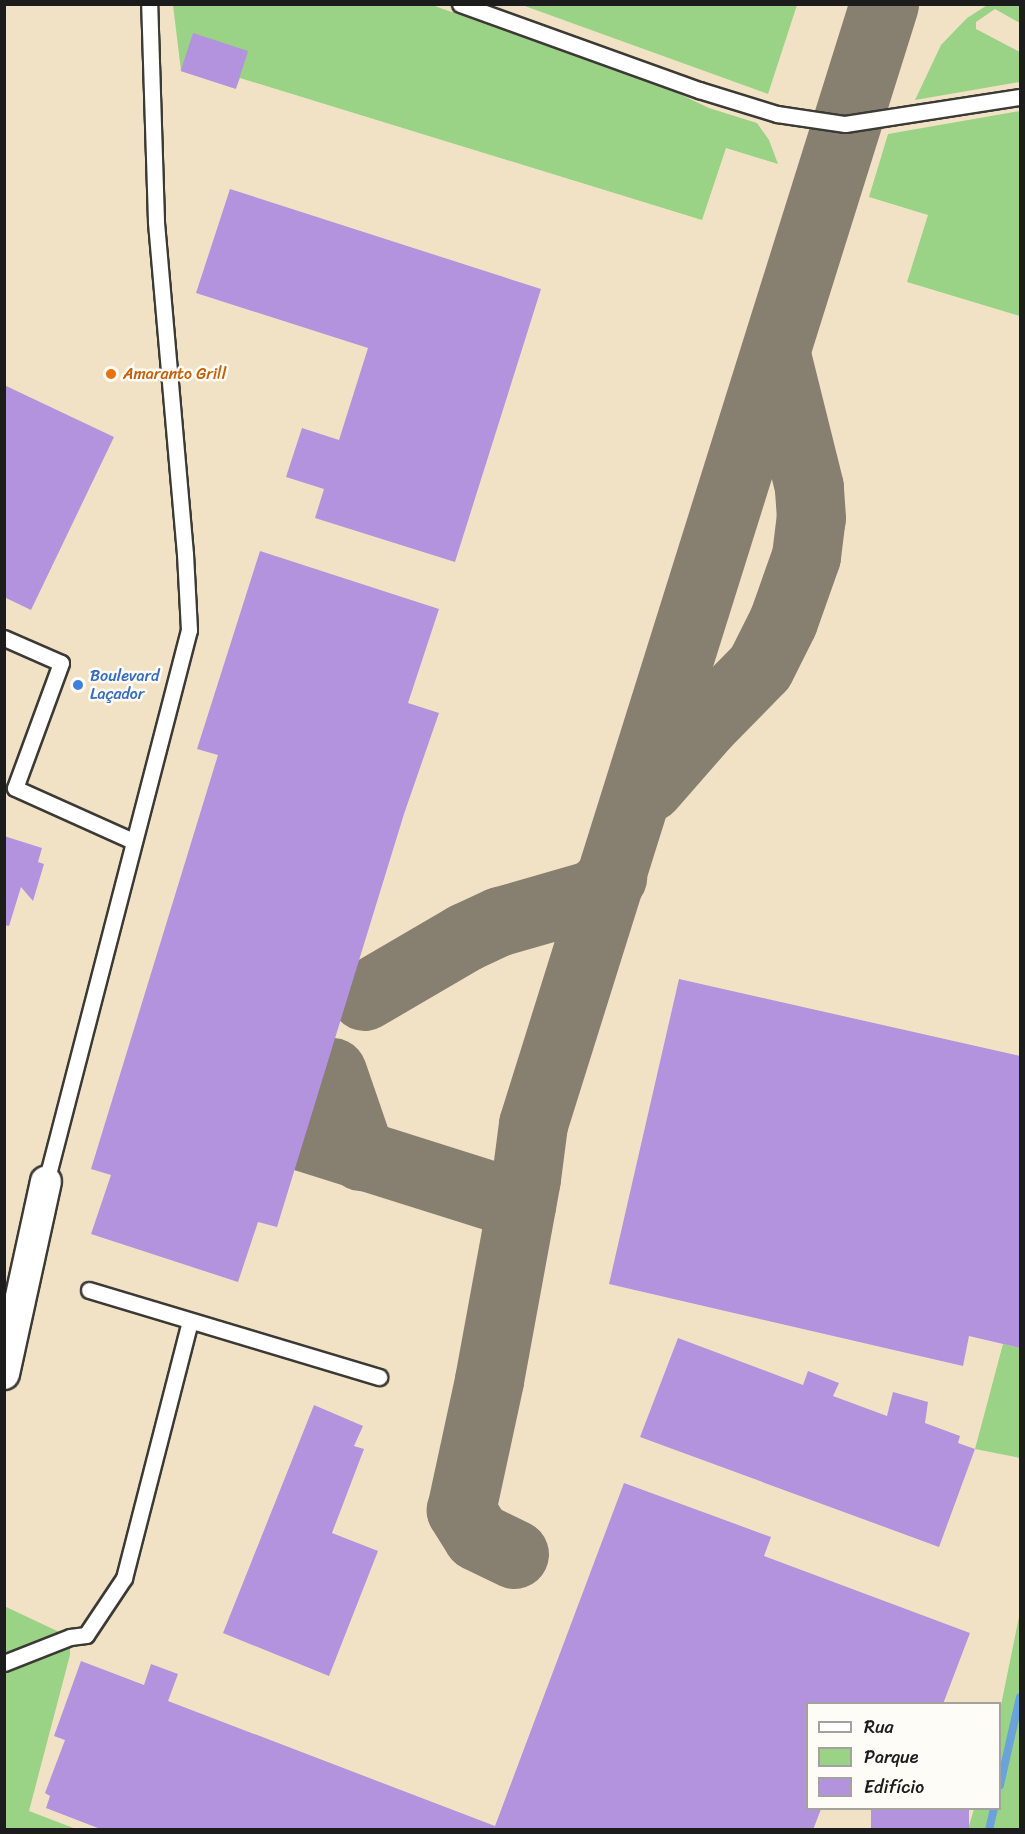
<!DOCTYPE html>
<meta charset="utf-8">
<style>
body{margin:0}
#map{position:relative;width:1025px;height:1834px;overflow:hidden;background:#f2e2c5;font-family:Sriracha,sans-serif}
div>[style]{position:absolute}
.green>*{inset:0;background:#9bd386}
.stream>*{height:8px;margin:-4px;padding:0 4px;transform-origin:4px;border-radius:4px;background:#6aa2d9}
.taxiway>*{height:69px;margin:-34.5px;padding:0 34.5px;transform-origin:34.5px;border-radius:34.5px;background:#877f70}
.building>*{inset:0;background:#b393dd;transform-origin:0 0}
.roads{filter:drop-shadow(2px 0 #3c3a35) drop-shadow(-2px 0 #3c3a35) drop-shadow(0 2px #3c3a35) drop-shadow(0 -2px #3c3a35)}
.service>*{height:15px;margin:-7.5px;padding:0 7.5px;transform-origin:7.5px;border-radius:7.5px;background:#fff}
.minor>*{height:30px;margin:-15px;padding:0 15px;transform-origin:15px;border-radius:15px;background:#fff}
.dots>*{width:16px;height:16px;translate:-50% -50%;box-sizing:border-box;border:3px solid #fdfcf7;border-radius:50%}
span{translate:-50% -50%;white-space:nowrap;text-align:center;line-height:1.15;-webkit-text-stroke:5px #fdfcf7;paint-order:stroke}
.food-label{font-size:16px;color:#c56008}
.left{translate:0 -50%;text-align:left}
.shop-label{font-size:16px;color:#366cbe}
.frame{position:absolute;inset:0;border:6px solid #1c1c1c;pointer-events:none}
.legend{position:absolute;left:806px;top:1702px;width:195px;height:108px;box-sizing:border-box;background:#fdfcf7;border:2px solid #a3a29f;margin:0;padding:8px 10px;list-style:none;font-size:18px;color:#1c1c1c}
.legend li{display:flex;align-items:center;gap:12px;height:30px}
.legend b{width:30px;border:2px solid #a3a29f}
</style>
<div id="map">
<div class="green">
<div style="clip-path:polygon(989px 4px,1020px 5px,1020px 23px,995px 9px,976px 22px,976px 29px,1020px 52px,1020px 82px,915px 100px,941px 45px,967px 18px)"></div>
<div style="clip-path:polygon(173px 5px,432px 5px,669px 89px,709px 108px,757px 123px,769px 140px,778px 164px,726px 148px,702px 220px,240px 78px,236px 88px,181px 71px)"></div>
<div style="clip-path:polygon(522px 5px,797px 5px,768px 94px)"></div>
<div style="clip-path:polygon(1020px 111px,1020px 316px,907px 282px,928px 215px,869px 197px,888px 134px)"></div>
<div style="clip-path:polygon(1003px 1344px,1020px 1348px,1020px 1458px,975px 1449px)"></div>
<div style="clip-path:polygon(4px 1606px,70px 1637px,70px 1655px,29px 1811px,76px 1829px,5px 1829px)"></div>
<div style="clip-path:polygon(1020px 1612px,1020px 1829px,968px 1829px,974px 1809px,1000px 1808px,1000px 1710px)"></div>
</div>
<div class="stream">
<div style="left:1000px;top:1785px;width:90px;rotate:-77.2deg"></div>
<div style="left:989px;top:1830px;width:23px;rotate:-77deg"></div>
</div>
<div class="taxiway">
<div style="left:649px;top:787px;width:85px;rotate:-48.8deg"></div>
<div style="left:705px;top:723px;width:78px;rotate:-45.5deg"></div>
<div style="left:760px;top:667px;width:51px;rotate:-63.4deg"></div>
<div style="left:783px;top:621px;width:69px;rotate:-70.5deg"></div>
<div style="left:806px;top:556px;width:38px;rotate:-83deg"></div>
<div style="left:811px;top:518px;width:31px;rotate:-94deg"></div>
<div style="left:809px;top:487px;width:136px;rotate:-104deg"></div>
<div style="left:364px;top:996px;width:117px;rotate:-30.3deg"></div>
<div style="left:465px;top:937px;width:38px;rotate:-25deg"></div>
<div style="left:500px;top:921px;width:98px;rotate:-16deg"></div>
<div style="left:594px;top:894px;width:25px;rotate:-43deg"></div>
<div style="left:332px;top:1072px;width:89px;rotate:71deg"></div>
<div style="left:296px;top:1134px;width:236px;rotate:17.5deg"></div>
<div style="left:514px;top:1554px;width:41px;rotate:-154.1deg"></div>
<div style="left:477px;top:1536px;width:31px;rotate:-122deg"></div>
<div style="left:461px;top:1510px;width:133px;rotate:-77.8deg"></div>
<div style="left:489px;top:1380px;width:205px;rotate:-79.6deg"></div>
<div style="left:526px;top:1178px;width:54px;rotate:-82.6deg"></div>
<div style="left:533px;top:1124px;width:1174px;rotate:-72.6deg"></div>
</div>
<div class="building">
<div style="left:193px;top:33px;width:58px;height:40px;rotate:18deg"></div>
<div style="clip-path:polygon(230px 189px,541px 289px,455px 562px,315px 518px,324px 489px,286px 477px,302px 428px,339px 440px,368px 348px,196px 293px)"></div>
<div style="clip-path:polygon(4px 385px,114px 437px,31px 610px,4px 597px)"></div>
<div style="clip-path:polygon(260px 551px,439px 609px,408px 703px,439px 713px,404px 814px,277px 1227px,258px 1222px,238px 1282px,91px 1234px,111px 1175px,91px 1169px,218px 755px,197px 749px)"></div>
<div style="clip-path:polygon(4px 836px,42px 848px,38px 862px,44px 864px,33px 901px,21px 887px,9px 926px,4px 925px)"></div>
<div style="clip-path:polygon(679px 979px,1020px 1056px,1020px 1348px,969px 1336px,963px 1366px,609px 1284px)"></div>
<div style="clip-path:polygon(678px 1338px,803px 1385px,808px 1371px,839px 1383px,833px 1396px,887px 1416px,893px 1392px,928px 1402px,925px 1423px,960px 1436px,958px 1443px,975px 1449px,939px 1547px,640px 1437px)"></div>
<div style="clip-path:polygon(314px 1405px,363px 1426px,354px 1446px,364px 1449px,332px 1533px,378px 1551px,329px 1676px,223px 1633px)"></div>
<div style="clip-path:polygon(624px 1483px,771px 1537px,764px 1556px,970px 1633px,943px 1704px,807px 1704px,807px 1809px,821px 1809px,813px 1830px,103px 1830px,46px 1808px,50px 1796px,45px 1793px,65px 1740px,54px 1736px,81px 1661px,144px 1685px,151px 1664px,178px 1674px,168px 1701px,495px 1826px)"></div>
<div style="left:871px;top:1809px;width:98px;height:22px"></div>
</div>
<div class="roads">
<div class="service">
<div style="left:460px;top:4px;width:254px;rotate:19.8deg"></div>
<div style="left:699px;top:90px;width:82px;rotate:17.1deg"></div>
<div style="left:777px;top:114px;width:69px;rotate:8.4deg"></div>
<div style="left:845px;top:124px;width:177px;rotate:-8.8deg"></div>
<div style="left:4px;top:638px;width:62px;rotate:23.7deg"></div>
<div style="left:61px;top:663px;width:133px;rotate:110.2deg"></div>
<div style="left:15px;top:788px;width:129px;rotate:24.2deg"></div>
<div style="left:46px;top:1182px;width:570px;rotate:-75.48deg"></div>
<div style="left:189px;top:630px;width:76px;rotate:-93deg"></div>
<div style="left:185px;top:554px;width:334px;rotate:-95deg"></div>
<div style="left:156px;top:221px;width:217px;rotate:-91.8deg"></div>
<div style="left:89px;top:1290px;width:303px;rotate:16.7deg"></div>
<div style="left:4px;top:1663px;width:71px;rotate:-21.5deg"></div>
<div style="left:70px;top:1637px;width:16px;rotate:-7deg"></div>
<div style="left:86px;top:1635px;width:69px;rotate:-56.3deg"></div>
<div style="left:124px;top:1578px;width:265px;rotate:-75.6deg"></div>
</div>
<div class="minor">
<div style="left:4px;top:1374px;width:197px;rotate:-77.7deg"></div>
</div>
</div>
<div class="dots">
<div style="left:111px;top:374px;background:#e8710a"></div>
<div style="left:78px;top:685px;background:#3f7fe0"></div>
</div>
<div class="food-label">
<span class="left" style="left:123px;top:374px">Amaranto Grill</span>
</div>
<div class="shop-label">
<span class="left" style="left:90px;top:685px">Boulevard<br>Laçador</span>
</div>
<div class="frame"></div>
<ul class="legend">
<li><b style="height:8px;background:#fff"></b>Rua</li>
<li><b style="height:16px;background:#9bd386"></b>Parque</li>
<li><b style="height:16px;background:#b393dd"></b>Edifício</li>
</ul>
</div>
